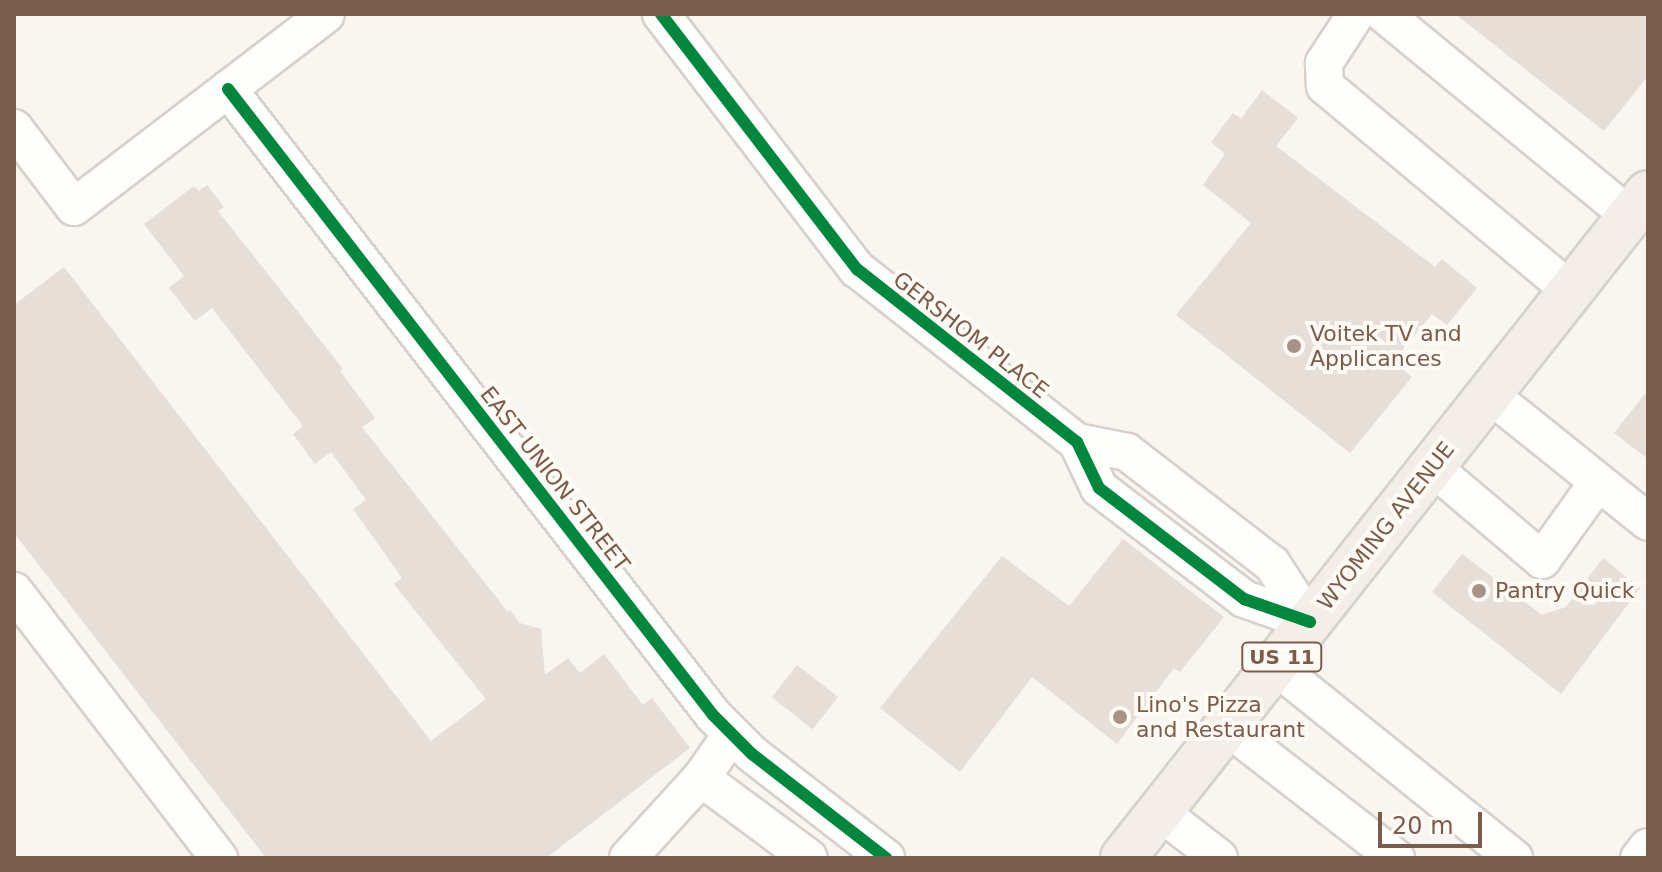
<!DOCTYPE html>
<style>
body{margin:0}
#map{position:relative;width:1662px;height:872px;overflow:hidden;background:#f9f5f0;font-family:"DejaVu Sans",sans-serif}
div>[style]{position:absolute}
.building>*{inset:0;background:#e6ded7;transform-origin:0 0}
.roads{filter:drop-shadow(2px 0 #d7d1cb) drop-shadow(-2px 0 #d7d1cb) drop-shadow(0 2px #d7d1cb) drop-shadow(0 -2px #d7d1cb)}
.minor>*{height:36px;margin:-18px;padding:0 18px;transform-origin:18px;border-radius:18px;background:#fefefd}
.major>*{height:44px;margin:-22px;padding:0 22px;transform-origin:22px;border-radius:22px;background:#f3eee8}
.cycleway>*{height:12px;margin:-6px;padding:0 6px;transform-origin:6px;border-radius:6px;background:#00873e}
.dots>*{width:22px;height:22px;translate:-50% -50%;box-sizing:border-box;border:4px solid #fffaf3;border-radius:50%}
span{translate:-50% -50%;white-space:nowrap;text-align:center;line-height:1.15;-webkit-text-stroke:8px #fffaf3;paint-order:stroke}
.shield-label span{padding:2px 6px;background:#fffaf3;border:2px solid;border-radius:6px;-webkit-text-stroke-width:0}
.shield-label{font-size:20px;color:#7a5c4d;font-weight:700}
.poi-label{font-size:22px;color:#7a5c4d}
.left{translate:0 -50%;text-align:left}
.street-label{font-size:22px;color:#7a5c4d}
.frame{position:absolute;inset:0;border:16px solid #7a5c4d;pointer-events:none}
.scale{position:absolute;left:1378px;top:812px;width:104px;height:36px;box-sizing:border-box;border:4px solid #7a5c4d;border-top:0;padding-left:10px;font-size:24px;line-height:28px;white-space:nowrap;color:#7a5c4d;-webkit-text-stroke:6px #fffaf3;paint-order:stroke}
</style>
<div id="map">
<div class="building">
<div style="clip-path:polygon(1455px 14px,1648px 14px,1648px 76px,1604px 131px)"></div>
<div style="clip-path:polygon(1262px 90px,1298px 118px,1276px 146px,1435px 267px,1442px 259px,1477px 288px,1447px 325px,1432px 314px,1393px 362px,1412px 377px,1350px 453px,1176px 315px,1251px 223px,1203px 185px,1225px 154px,1211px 142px,1233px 113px,1241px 119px)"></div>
<div style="clip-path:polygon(207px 185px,224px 207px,218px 211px,343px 369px,340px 371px,375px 418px,362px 427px,508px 612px,510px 610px,520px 623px,541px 629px,545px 675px,568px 658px,580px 673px,604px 654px,643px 705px,652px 698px,690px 748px,546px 858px,266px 858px,14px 533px,14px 305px,64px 267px,431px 741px,486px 699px,397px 588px,394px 584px,402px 578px,353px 509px,366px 500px,331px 452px,315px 464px,293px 434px,303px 426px,212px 308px,195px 321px,169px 288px,184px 276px,144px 224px,194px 186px,199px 191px)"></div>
<div style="clip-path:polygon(1648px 390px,1648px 459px,1614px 433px)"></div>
<div style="clip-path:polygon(1123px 539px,1224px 617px,1180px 672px,1174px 668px,1117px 744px,1032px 677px,960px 772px,880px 708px,1002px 556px,1069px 606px)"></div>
<div style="clip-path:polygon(1462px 554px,1542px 615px,1566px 607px,1603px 558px,1640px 588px,1561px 694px,1432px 592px)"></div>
<div style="left:797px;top:665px;width:52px;height:41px;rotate:38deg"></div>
</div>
<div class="roads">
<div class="minor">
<div style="left:661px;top:14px;width:322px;rotate:52.5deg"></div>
<div style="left:857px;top:269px;width:280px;rotate:38.2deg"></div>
<div style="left:1077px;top:442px;width:51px;rotate:64.4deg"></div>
<div style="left:1099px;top:488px;width:183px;rotate:37.4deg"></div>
<div style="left:1244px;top:599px;width:70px;rotate:19.2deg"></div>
<div style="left:1356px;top:14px;width:59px;rotate:123.1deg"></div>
<div style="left:1324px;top:63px;width:23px;rotate:88deg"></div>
<div style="left:1325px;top:86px;width:320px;rotate:39.8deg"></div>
<div style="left:1384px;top:14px;width:318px;rotate:39.4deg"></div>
<div style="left:228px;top:89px;width:792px;rotate:52.23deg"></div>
<div style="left:713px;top:715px;width:55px;rotate:45deg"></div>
<div style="left:752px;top:754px;width:170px;rotate:37.8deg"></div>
<div style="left:14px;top:128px;width:99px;rotate:52.8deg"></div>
<div style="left:74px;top:207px;width:317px;rotate:-37.4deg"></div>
<div style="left:1489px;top:394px;width:204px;rotate:38.8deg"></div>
<div style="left:1077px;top:442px;width:51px;rotate:11.3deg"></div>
<div style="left:1127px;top:452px;width:183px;rotate:37.7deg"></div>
<div style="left:1272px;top:564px;width:69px;rotate:56.8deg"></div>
<div style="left:1432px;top:467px;width:144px;rotate:40.2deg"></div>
<div style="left:1542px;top:560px;width:96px;rotate:-54.3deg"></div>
<div style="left:14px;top:591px;width:337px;rotate:52.5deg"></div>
<div style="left:1275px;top:666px;width:307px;rotate:38.8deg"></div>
<div style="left:1227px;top:727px;width:214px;rotate:37.8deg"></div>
<div style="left:701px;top:778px;width:134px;rotate:36.5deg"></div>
<div style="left:1160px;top:812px;width:75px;rotate:37.9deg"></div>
<div style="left:628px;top:858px;width:108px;rotate:-47.6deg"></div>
<div style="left:701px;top:778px;width:52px;rotate:-55.1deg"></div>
<div style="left:1639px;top:858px;width:14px;rotate:-51deg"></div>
</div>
<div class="major">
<div style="left:1123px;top:858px;width:847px;rotate:-51.71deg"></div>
</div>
</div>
<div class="cycleway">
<div style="left:661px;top:14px;width:322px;rotate:52.5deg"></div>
<div style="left:857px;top:269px;width:280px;rotate:38.2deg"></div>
<div style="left:1077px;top:442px;width:51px;rotate:64.4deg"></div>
<div style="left:1099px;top:488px;width:183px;rotate:37.4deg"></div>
<div style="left:1244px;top:599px;width:70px;rotate:19.2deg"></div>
<div style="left:228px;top:89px;width:792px;rotate:52.23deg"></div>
<div style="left:713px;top:715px;width:55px;rotate:45deg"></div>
<div style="left:752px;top:754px;width:170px;rotate:37.8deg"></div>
</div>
<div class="dots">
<div style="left:1294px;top:346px;background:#a69286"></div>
<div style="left:1479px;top:591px;background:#a69286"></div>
<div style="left:1120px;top:717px;background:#a69286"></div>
</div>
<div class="shield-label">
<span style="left:1282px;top:657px">US 11</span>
</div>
<div class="poi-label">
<span class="left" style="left:1310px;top:346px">Voitek TV and<br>Applicances</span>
<span class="left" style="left:1495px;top:591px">Pantry Quick</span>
<span class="left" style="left:1136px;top:717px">Lino's Pizza<br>and Restaurant</span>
</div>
<div class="street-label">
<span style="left:971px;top:335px;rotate:38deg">GERSHOM PLACE</span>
<span style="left:555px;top:479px;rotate:52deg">EAST UNION STREET</span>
<span style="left:1386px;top:526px;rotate:-52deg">WYOMING AVENUE</span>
</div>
<div class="frame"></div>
<div class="scale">20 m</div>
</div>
